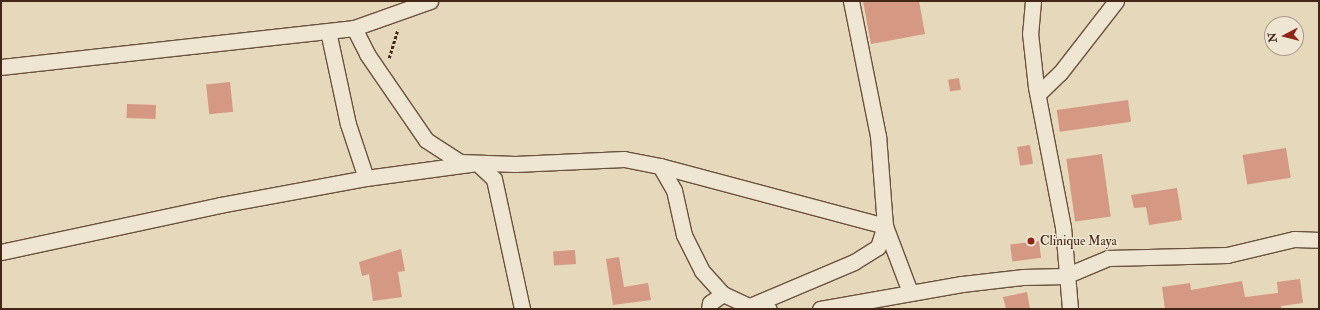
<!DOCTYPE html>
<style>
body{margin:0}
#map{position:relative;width:1320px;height:310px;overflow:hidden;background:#e5d8bb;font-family:"IM FELL Double Pica",serif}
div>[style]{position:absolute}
.building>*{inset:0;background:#d59882;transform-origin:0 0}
.path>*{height:2.5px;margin-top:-1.25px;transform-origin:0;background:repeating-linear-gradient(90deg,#432615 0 3px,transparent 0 5px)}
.roads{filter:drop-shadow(1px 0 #6c523e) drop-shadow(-1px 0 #6c523e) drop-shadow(0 1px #6c523e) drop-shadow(0 -1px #6c523e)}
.minor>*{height:15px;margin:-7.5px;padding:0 7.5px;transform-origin:7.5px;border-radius:7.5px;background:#eee6d3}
.dots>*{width:11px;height:11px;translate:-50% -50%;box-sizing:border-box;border:2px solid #eee6d3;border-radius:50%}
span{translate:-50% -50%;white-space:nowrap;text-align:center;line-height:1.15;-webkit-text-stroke:3px #eee6d3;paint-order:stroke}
.poi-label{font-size:13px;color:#432615}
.left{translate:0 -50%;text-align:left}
.frame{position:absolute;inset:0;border:2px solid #432615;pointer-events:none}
.north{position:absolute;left:1264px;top:16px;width:40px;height:40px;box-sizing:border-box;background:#eee6d3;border:1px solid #aa9987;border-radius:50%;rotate:263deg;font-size:11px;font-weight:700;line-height:16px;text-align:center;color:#432615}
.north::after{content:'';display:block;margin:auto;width:14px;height:18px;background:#8f2418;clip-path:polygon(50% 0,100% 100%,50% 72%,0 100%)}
</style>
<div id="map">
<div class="building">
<div style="clip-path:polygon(863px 1px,919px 1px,925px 34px,871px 44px)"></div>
<div style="left:959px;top:78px;width:12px;height:11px;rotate:81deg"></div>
<div style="left:230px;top:82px;width:30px;height:24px;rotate:84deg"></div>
<div style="left:1128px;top:100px;width:22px;height:72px;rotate:82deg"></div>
<div style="left:127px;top:104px;width:29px;height:14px;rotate:2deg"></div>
<div style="left:1030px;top:145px;width:19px;height:13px;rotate:81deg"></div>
<div style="left:1286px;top:148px;width:30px;height:44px;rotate:81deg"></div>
<div style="left:1102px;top:154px;width:63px;height:36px;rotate:82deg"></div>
<div style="clip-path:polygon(1177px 188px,1182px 220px,1149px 225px,1146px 207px,1134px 208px,1131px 195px)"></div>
<div style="left:1039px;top:241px;width:17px;height:29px;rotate:83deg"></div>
<div style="clip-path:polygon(401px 249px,405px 271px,398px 272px,402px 297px,373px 301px,369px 274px,362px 276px,359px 262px)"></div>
<div style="left:575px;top:250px;width:14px;height:22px;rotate:86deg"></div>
<div style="clip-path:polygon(619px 257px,624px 287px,648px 283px,651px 300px,613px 305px,606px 259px)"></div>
<div style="clip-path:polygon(1300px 279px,1303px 303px,1281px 306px,1282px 309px,1165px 309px,1162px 287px,1190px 283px,1191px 290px,1242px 281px,1245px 297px,1278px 293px,1277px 282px)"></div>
<div style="clip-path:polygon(1027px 292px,1030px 309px,1006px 309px,1003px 297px)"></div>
</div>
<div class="path">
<div style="left:389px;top:58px;width:30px;rotate:-73deg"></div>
</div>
<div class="roads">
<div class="minor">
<div style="left:1033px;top:1px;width:32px;rotate:95deg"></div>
<div style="left:1030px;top:33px;width:54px;rotate:83.7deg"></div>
<div style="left:1036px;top:87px;width:143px;rotate:79.1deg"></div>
<div style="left:1063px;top:227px;width:82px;rotate:85.1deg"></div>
<div style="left:354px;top:28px;width:29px;rotate:63deg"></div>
<div style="left:367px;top:54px;width:104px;rotate:55.5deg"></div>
<div style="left:426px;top:140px;width:40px;rotate:32.9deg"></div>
<div style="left:460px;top:162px;width:55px;rotate:2.1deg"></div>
<div style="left:515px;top:164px;width:109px;rotate:-2.6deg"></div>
<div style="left:624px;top:159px;width:37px;rotate:11deg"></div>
<div style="left:660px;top:166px;width:28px;rotate:60deg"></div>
<div style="left:674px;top:190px;width:46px;rotate:77.5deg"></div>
<div style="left:684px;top:235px;width:40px;rotate:63.4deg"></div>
<div style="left:702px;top:271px;width:31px;rotate:48deg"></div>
<div style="left:723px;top:294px;width:29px;rotate:25deg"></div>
<div style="left:749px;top:306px;width:20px;rotate:9deg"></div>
<div style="left:328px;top:31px;width:95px;rotate:77.9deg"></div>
<div style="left:348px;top:124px;width:57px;rotate:71.6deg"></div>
<div style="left:1px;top:67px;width:355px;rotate:-6.3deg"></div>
<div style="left:354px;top:28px;width:81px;rotate:-19.6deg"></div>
<div style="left:1038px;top:94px;width:30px;rotate:-44deg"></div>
<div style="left:1060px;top:73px;width:91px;rotate:-52.1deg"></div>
<div style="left:660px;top:166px;width:233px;rotate:14.9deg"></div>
<div style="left:885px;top:226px;width:71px;rotate:69.3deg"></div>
<div style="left:1px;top:252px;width:224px;rotate:-12.1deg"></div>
<div style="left:220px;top:205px;width:148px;rotate:-10.5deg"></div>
<div style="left:366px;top:178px;width:112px;rotate:-7.7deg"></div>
<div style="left:477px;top:163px;width:23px;rotate:43deg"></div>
<div style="left:494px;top:179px;width:133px;rotate:77.8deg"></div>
<div style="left:750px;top:306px;width:113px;rotate:-22.9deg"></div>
<div style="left:854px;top:262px;width:28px;rotate:-32deg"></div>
<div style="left:878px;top:247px;width:22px;rotate:-72deg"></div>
<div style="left:885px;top:226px;width:90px;rotate:-94.4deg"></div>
<div style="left:878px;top:136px;width:138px;rotate:-101.3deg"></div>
<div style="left:709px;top:309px;width:6px;rotate:-81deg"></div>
<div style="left:710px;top:303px;width:16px;rotate:-35deg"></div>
<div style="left:820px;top:309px;width:144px;rotate:-10deg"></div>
<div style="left:962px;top:284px;width:61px;rotate:-6.5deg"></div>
<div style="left:1023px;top:277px;width:42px;rotate:-1.4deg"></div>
<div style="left:1065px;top:276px;width:47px;rotate:-22.7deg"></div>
<div style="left:1108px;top:258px;width:119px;rotate:-1.4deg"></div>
<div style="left:1227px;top:255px;width:69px;rotate:-13.4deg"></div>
<div style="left:1294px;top:239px;width:25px;rotate:2deg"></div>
</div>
</div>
<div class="dots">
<div style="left:1031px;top:241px;background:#8f2418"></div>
</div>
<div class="poi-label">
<span class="left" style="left:1040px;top:241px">Clinique Maya</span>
</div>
<div class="frame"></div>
<div class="north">N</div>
</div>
